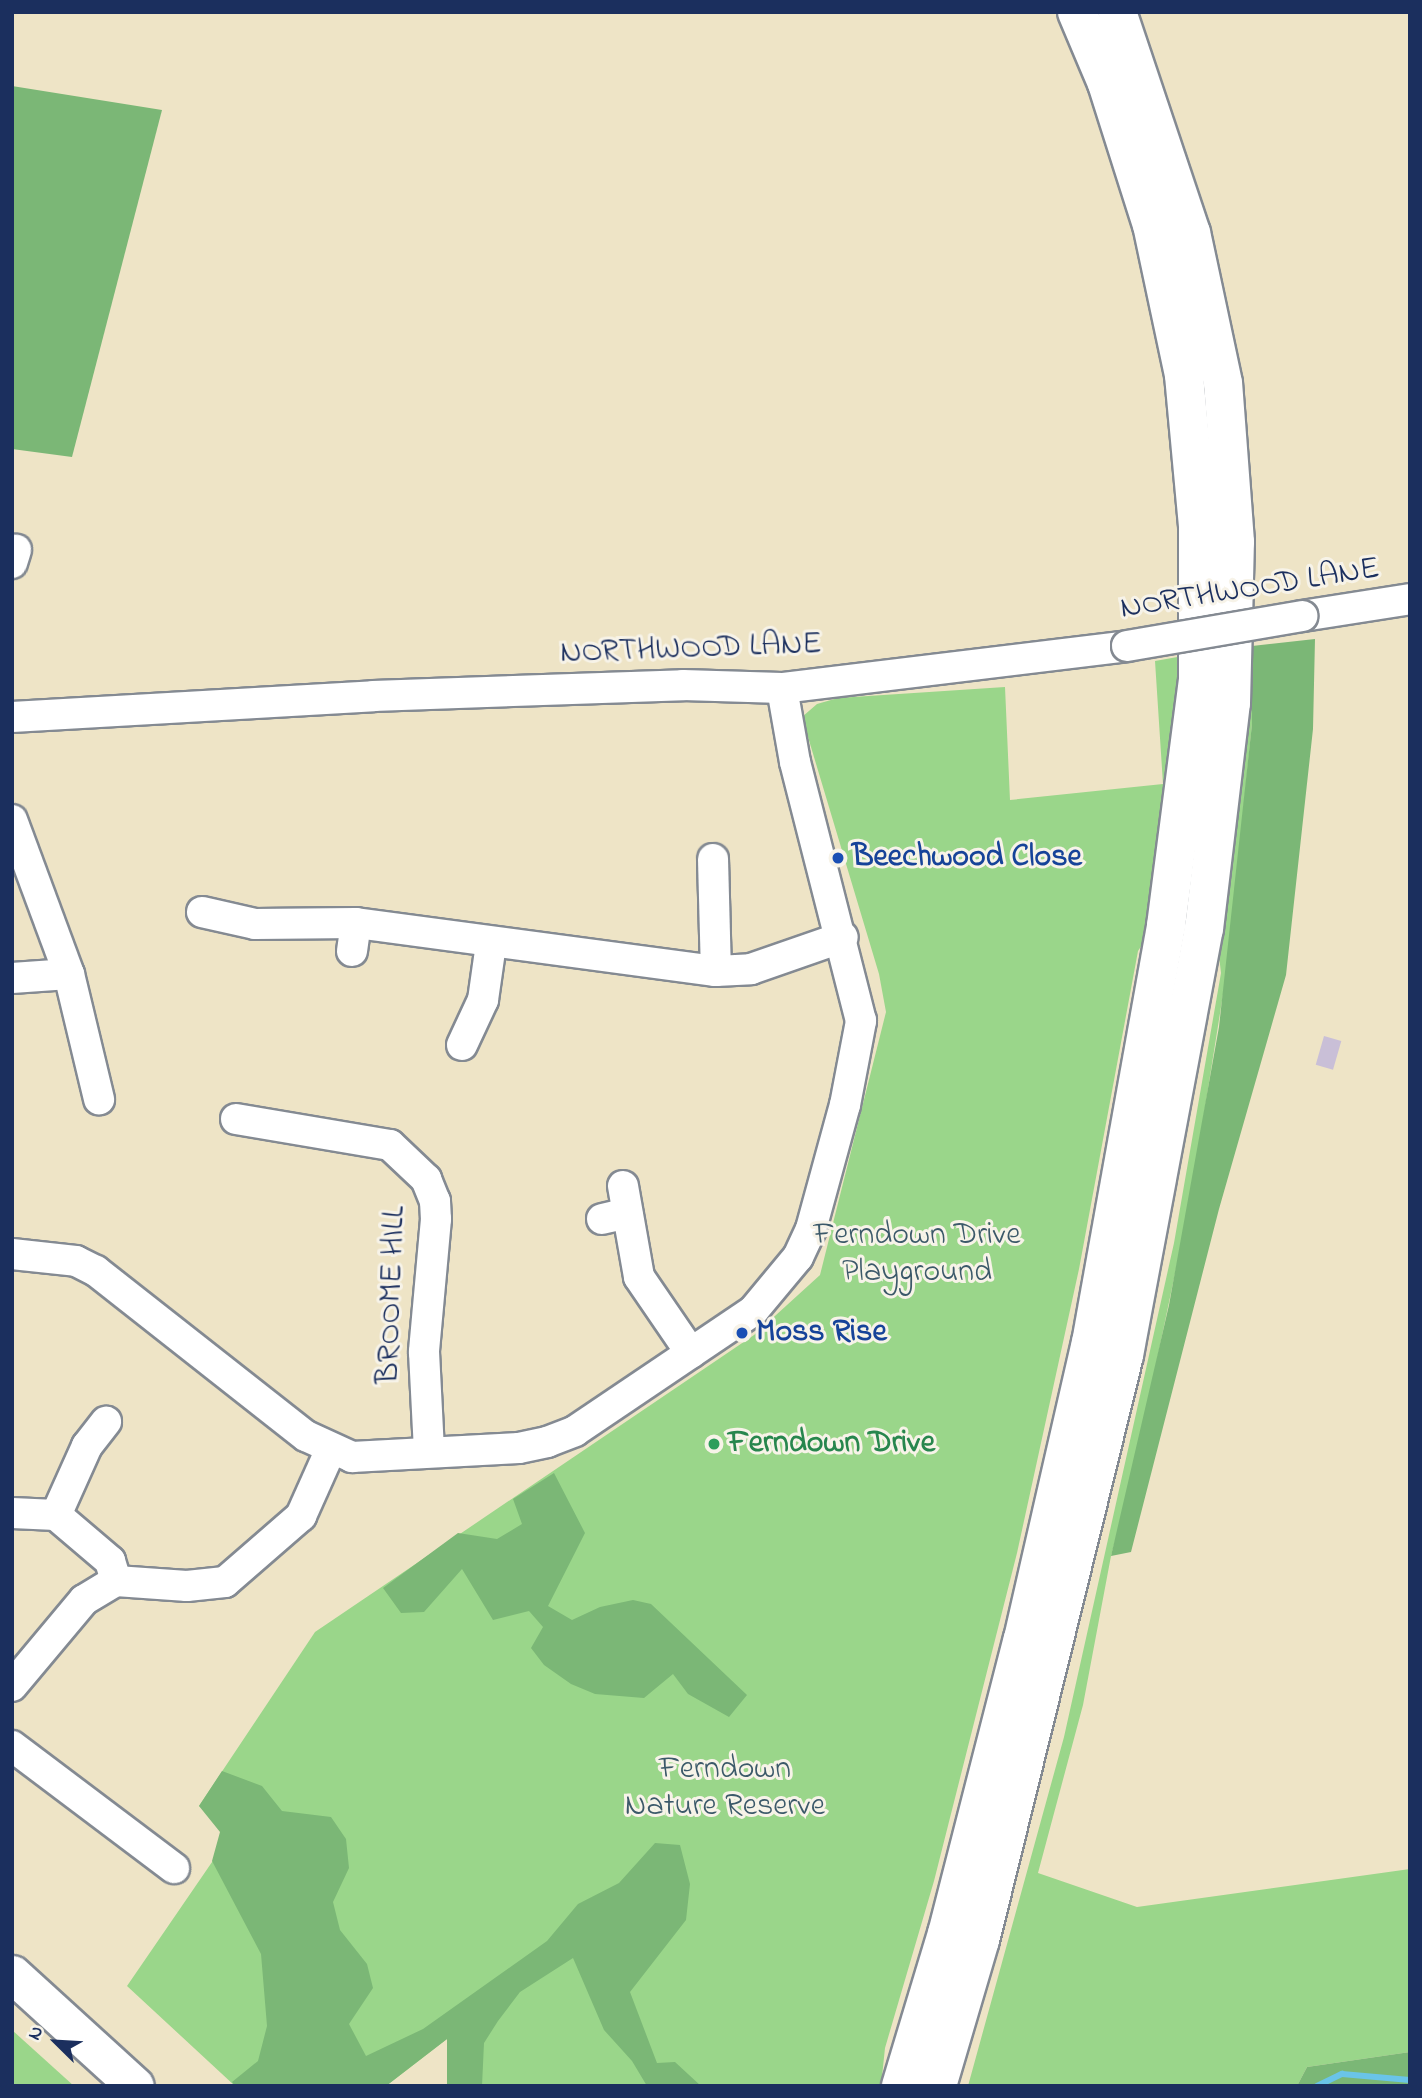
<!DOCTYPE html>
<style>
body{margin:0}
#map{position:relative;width:1422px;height:2098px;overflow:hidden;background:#eee4c6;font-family:"Indie Flower",sans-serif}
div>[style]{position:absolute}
.industrial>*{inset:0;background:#c9bfd7;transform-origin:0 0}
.green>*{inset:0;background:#9ad68a}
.forest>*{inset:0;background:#7bb776}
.stream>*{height:6px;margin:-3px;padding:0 3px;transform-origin:3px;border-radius:3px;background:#6ac4e8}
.roads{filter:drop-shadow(2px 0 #848a92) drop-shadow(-2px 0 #848a92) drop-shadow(0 2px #848a92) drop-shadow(0 -2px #848a92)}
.minor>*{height:30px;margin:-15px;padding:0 15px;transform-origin:15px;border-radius:15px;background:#fff}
.major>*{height:37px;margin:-18.5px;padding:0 18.5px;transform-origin:18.5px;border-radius:18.5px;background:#fff}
.highway>*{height:38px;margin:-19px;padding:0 19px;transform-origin:19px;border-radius:19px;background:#fff}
.bridges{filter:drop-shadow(2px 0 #848a92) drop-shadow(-2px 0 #848a92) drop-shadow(0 2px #848a92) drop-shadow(0 -2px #848a92)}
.minor-bridge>*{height:30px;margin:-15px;padding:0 15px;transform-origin:15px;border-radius:15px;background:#fff}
.dots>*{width:19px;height:19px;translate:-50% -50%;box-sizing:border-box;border:4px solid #f7f3e8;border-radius:50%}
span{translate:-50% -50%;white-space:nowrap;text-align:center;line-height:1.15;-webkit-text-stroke:6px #f7f3e8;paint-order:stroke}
.street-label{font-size:32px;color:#1b2f5e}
.transit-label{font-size:32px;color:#164399;font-weight:700}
.left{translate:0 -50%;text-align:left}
.park-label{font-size:32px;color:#3b5969}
.leisure-label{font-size:32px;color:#27864d;font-weight:700}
.frame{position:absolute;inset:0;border:14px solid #1b2f5e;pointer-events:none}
.north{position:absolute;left:21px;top:2007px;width:70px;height:70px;-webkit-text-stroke:5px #f7f3e8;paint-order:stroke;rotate:294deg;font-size:19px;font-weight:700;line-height:28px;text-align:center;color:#1b2f5e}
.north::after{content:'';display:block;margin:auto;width:24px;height:32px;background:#1b2f5e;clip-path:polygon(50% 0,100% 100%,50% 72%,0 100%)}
</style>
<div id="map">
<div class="industrial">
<div style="left:1324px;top:1036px;width:18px;height:30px;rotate:16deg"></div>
</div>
<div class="green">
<div style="clip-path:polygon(1252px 646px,1252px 724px,1228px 963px,1190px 1202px,1133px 1474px,1111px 1556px,1083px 1705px,1038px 1873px,1137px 1907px,1410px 1869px,1410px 2052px,1307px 2067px,1297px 2086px,968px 2086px,1064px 1737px,1174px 1243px,1221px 973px,1217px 939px)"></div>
<div style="clip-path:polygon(1183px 656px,1153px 928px,1138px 951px,1079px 1269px,1017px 1553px,934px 1881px,885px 2048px,881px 2086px,447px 2086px,447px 2039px,386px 2086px,235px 2086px,127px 1986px,234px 1830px,199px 1806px,315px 1632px,754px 1335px,820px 1275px,886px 1012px,879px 974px,802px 717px,817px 704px,838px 698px,1005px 687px,1010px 800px,1163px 784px,1155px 661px)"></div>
<div style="clip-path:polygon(12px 2030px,74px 2086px,12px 2086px)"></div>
</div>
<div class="forest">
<div style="clip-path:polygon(12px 86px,162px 110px,72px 457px,12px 449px)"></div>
<div style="clip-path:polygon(1315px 639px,1313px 729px,1286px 975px,1219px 1209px,1131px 1552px,1111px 1556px,1169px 1305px,1219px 1027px,1252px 724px,1252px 646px)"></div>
<div style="clip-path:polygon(554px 1473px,585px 1533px,548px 1606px,572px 1620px,600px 1607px,633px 1600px,651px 1604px,747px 1695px,729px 1717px,688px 1694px,673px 1674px,644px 1698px,595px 1694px,571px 1684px,544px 1665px,531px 1648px,543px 1627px,529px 1611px,493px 1620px,462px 1569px,424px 1612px,401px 1613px,383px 1588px,458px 1533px,497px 1539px,522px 1524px,513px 1499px)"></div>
<div style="clip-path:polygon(222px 1771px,262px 1786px,282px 1811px,331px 1817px,346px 1839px,349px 1868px,333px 1902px,340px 1930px,367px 1964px,373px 1988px,349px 2024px,366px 2056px,423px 2029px,547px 1941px,578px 1904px,619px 1883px,655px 1843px,680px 1845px,690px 1884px,686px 1920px,630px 1992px,657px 2063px,675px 2062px,701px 2086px,647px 2086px,632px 2061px,604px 2030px,573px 1958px,520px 1992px,498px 2021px,484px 2043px,482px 2086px,447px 2086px,447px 2039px,386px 2086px,235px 2086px,232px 2082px,258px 2061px,267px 2026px,261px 1954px,212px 1861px,220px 1832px,199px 1806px)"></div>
<div style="clip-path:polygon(1410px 2052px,1410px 2086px,1297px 2086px,1307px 2067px)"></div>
</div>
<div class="stream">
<div style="left:1317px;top:2086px;width:28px;rotate:-26deg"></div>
<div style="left:1342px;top:2074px;width:68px;rotate:5deg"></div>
</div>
<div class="roads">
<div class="minor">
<div style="left:12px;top:563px;width:14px;rotate:-73deg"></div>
<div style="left:1302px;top:616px;width:109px;rotate:-8.9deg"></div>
<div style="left:12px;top:717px;width:362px;rotate:-3.3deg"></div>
<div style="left:373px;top:696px;width:310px;rotate:-2deg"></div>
<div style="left:683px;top:685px;width:99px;rotate:1.7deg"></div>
<div style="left:782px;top:688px;width:348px;rotate:-6.9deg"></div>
<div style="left:12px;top:820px;width:164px;rotate:69.7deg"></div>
<div style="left:69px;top:974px;width:129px;rotate:76.5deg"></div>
<div style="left:713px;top:859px;width:112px;rotate:88.5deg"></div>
<div style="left:202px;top:912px;width:54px;rotate:12.8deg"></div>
<div style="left:255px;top:924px;width:101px;rotate:-0.6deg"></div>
<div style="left:356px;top:923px;width:363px;rotate:7.6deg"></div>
<div style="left:716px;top:971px;width:35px;rotate:-3deg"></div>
<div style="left:751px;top:969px;width:97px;rotate:-19.2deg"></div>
<div style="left:352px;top:951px;width:28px;rotate:-82deg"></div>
<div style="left:12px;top:978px;width:57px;rotate:-4deg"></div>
<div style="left:462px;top:1045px;width:50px;rotate:-65deg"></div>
<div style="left:483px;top:1000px;width:57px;rotate:-81.9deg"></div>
<div style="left:236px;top:1119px;width:156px;rotate:9.6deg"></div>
<div style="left:390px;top:1145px;width:50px;rotate:43.4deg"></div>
<div style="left:426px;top:1179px;width:24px;rotate:68deg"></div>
<div style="left:435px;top:1201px;width:18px;rotate:87deg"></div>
<div style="left:436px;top:1219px;width:134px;rotate:95.2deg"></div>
<div style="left:424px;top:1352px;width:100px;rotate:87.1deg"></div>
<div style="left:623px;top:1186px;width:92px;rotate:80deg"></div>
<div style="left:639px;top:1277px;width:92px;rotate:55.6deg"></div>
<div style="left:602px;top:1219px;width:26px;rotate:-13deg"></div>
<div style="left:12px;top:1254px;width:64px;rotate:6.2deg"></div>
<div style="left:76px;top:1261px;width:22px;rotate:27deg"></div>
<div style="left:96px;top:1271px;width:267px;rotate:38.2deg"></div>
<div style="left:306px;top:1436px;width:51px;rotate:24.5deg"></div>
<div style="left:352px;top:1457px;width:167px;rotate:-3.1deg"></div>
<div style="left:519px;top:1448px;width:29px;rotate:-12deg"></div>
<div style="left:547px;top:1442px;width:30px;rotate:-21deg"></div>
<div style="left:575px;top:1431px;width:215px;rotate:-34deg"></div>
<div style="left:753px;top:1311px;width:70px;rotate:-50.2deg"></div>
<div style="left:798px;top:1257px;width:31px;rotate:-65deg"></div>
<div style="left:811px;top:1229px;width:129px;rotate:-74.7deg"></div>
<div style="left:845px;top:1105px;width:86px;rotate:-79.2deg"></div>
<div style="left:861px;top:1021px;width:267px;rotate:-104.3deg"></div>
<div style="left:795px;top:762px;width:75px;rotate:-100deg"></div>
<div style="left:12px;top:1513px;width:44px;rotate:2.6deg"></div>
<div style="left:56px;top:1515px;width:71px;rotate:40.4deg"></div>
<div style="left:110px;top:1561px;width:21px;rotate:73deg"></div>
<div style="left:56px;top:1515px;width:76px;rotate:-65.8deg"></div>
<div style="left:87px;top:1446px;width:31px;rotate:-52deg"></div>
<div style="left:12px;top:1686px;width:112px;rotate:-50.1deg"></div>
<div style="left:84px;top:1600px;width:37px;rotate:-31deg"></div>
<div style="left:116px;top:1581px;width:71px;rotate:4deg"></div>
<div style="left:187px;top:1586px;width:38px;rotate:-6deg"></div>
<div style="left:225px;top:1582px;width:101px;rotate:-41deg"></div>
<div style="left:301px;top:1516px;width:73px;rotate:-65.9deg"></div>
<div style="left:12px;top:1746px;width:203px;rotate:37deg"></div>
</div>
<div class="major">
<div style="left:12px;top:1974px;width:166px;rotate:42.3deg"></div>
</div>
<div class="highway">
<div style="left:901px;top:2086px;width:159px;rotate:-73.2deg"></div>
<div style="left:947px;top:1934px;width:305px;rotate:-75.6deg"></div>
<div style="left:1023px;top:1639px;width:304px;rotate:-77.1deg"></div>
<div style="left:1091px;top:1343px;width:424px;rotate:-79.8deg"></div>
<div style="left:1166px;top:926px;width:248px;rotate:-82.6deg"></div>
<div style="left:1198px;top:680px;width:154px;rotate:-90deg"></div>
<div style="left:1198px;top:526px;width:152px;rotate:-95.3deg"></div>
<div style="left:1184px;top:375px;width:153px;rotate:-102deg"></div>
<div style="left:1152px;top:225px;width:149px;rotate:-107.6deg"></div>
<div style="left:1107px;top:83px;width:77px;rotate:-112.9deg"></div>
<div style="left:937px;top:2086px;width:152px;rotate:-73.6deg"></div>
<div style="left:980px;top:1940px;width:602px;rotate:-76.17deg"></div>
<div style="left:1124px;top:1355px;width:433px;rotate:-79.4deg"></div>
<div style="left:1204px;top:929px;width:228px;rotate:-83.2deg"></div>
<div style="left:1231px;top:703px;width:161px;rotate:-88.6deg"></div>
<div style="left:1235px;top:542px;width:159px;rotate:-94.3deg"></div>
<div style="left:1223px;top:383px;width:153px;rotate:-102deg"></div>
<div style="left:1191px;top:233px;width:233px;rotate:-108.5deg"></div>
</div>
</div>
<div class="bridges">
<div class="minor-bridge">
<div style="left:1127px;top:646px;width:178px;rotate:-9.7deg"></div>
</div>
</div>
<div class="dots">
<div style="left:838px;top:858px;background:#1a4fb4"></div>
<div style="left:742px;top:1333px;background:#1a4fb4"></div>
<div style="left:714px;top:1444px;background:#2e9e5b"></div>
</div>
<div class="street-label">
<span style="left:1250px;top:590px;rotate:-9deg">NORTHWOOD LANE</span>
<span style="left:691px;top:650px;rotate:-2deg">NORTHWOOD LANE</span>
<span style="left:393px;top:1295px;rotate:-88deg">BROOME HILL</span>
</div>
<div class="transit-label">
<span class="left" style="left:852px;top:858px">Beechwood Close</span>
<span class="left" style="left:756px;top:1333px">Moss Rise</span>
</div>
<div class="park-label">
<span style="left:917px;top:1255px">Ferndown Drive<br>Playground</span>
<span style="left:725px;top:1789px">Ferndown<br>Nature Reserve</span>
</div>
<div class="leisure-label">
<span class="left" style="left:728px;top:1444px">Ferndown Drive</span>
</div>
<div class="frame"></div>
<div class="north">N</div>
</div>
